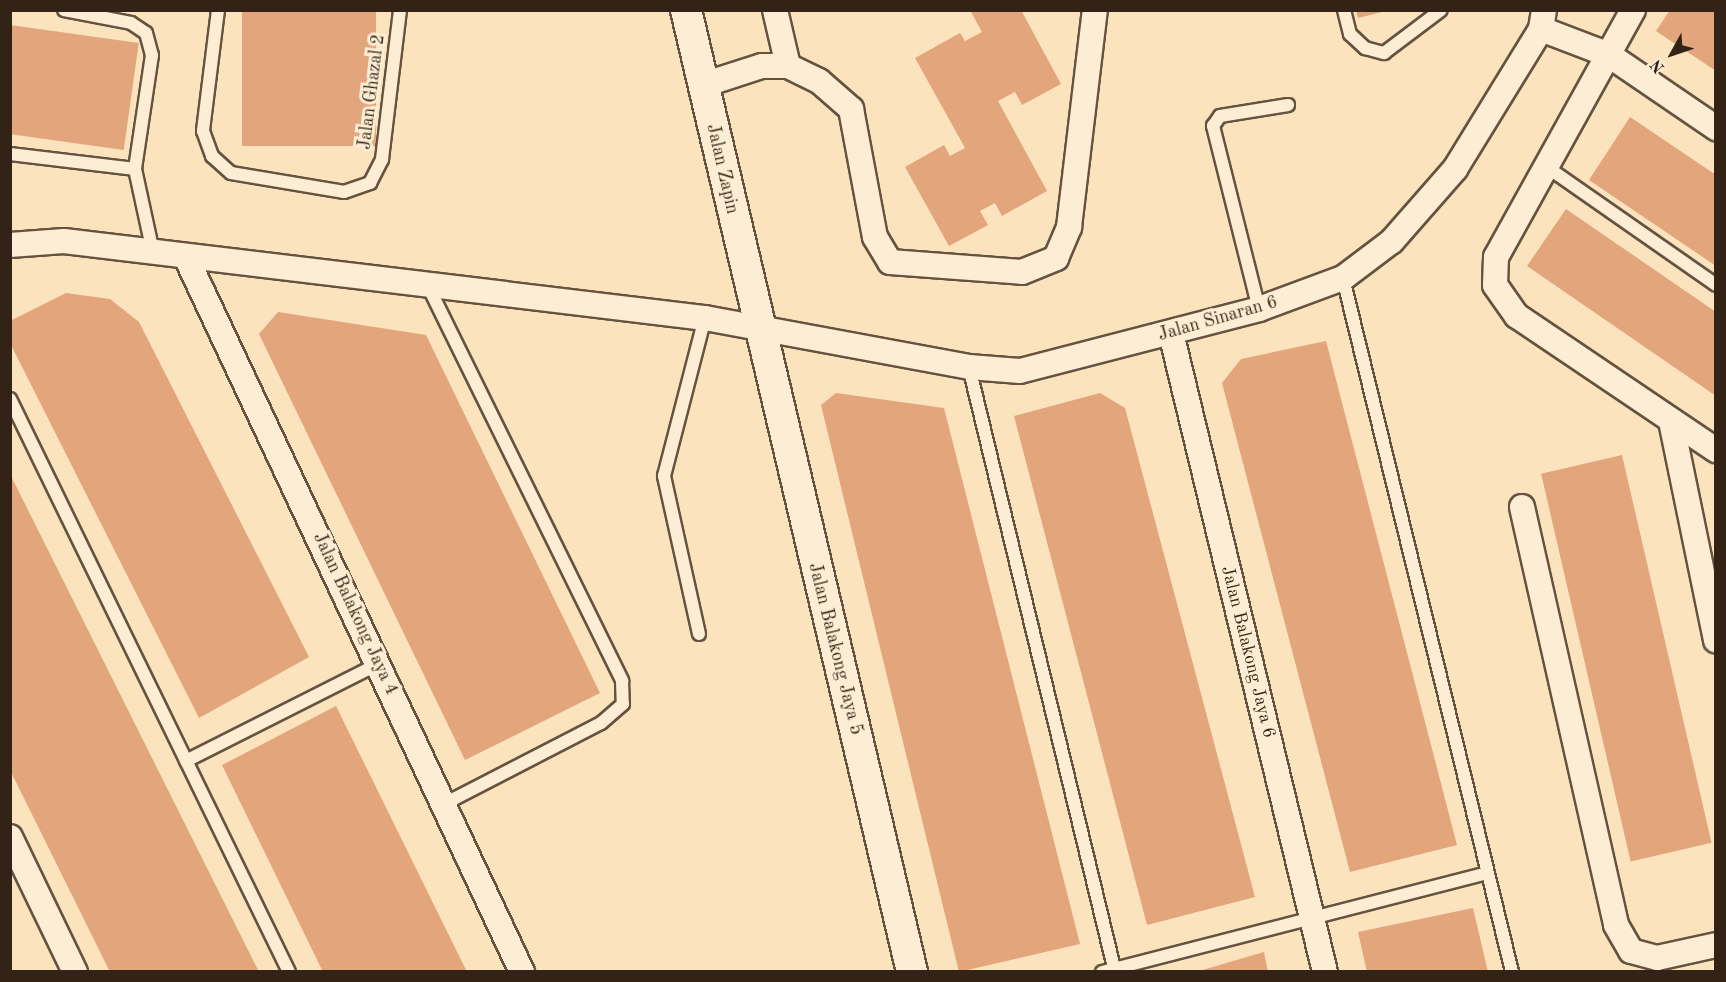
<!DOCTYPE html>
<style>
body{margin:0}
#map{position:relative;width:1726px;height:982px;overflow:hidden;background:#fbe3bd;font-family:"Old Standard TT",serif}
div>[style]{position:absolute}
.building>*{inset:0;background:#e3a57c;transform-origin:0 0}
.roads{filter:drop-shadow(2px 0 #655340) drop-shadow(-2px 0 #655340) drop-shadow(0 2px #655340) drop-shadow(0 -2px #655340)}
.service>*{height:12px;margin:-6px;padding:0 6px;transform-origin:6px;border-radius:6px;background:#fcedd4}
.minor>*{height:24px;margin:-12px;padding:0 12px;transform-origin:12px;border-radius:12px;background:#fcedd4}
.tertiary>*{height:30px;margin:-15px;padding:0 15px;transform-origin:15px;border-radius:15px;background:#fcedd4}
span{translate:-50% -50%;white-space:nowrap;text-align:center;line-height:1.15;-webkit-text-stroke:6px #fcedd4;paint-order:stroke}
.street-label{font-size:18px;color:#332317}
.frame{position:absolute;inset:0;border:12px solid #332317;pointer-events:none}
.north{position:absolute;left:1642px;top:24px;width:60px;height:60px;-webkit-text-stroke:4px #fcedd4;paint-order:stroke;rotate:230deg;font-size:16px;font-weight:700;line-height:24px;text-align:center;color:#332317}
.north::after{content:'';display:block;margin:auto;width:21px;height:27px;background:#332317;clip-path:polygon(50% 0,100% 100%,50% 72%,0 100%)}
</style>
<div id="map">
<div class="building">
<div style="left:242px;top:10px;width:134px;height:136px"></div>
<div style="clip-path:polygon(970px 10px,1021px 10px,1061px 84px,1022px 105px,1015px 92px,998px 101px,1047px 191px,1002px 216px,995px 203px,980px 211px,988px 225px,949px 246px,905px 167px,944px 145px,950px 156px,965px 148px,915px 58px,960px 33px,965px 41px,982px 32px)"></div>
<div style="clip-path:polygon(1356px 10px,1386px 10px,1386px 11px,1358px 18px)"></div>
<div style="clip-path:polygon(1670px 10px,1716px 10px,1716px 71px,1656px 31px)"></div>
<div style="left:10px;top:25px;width:130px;height:108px;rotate:8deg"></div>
<div style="clip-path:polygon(1630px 117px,1716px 175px,1716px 266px,1589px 180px)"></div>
<div style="clip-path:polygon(1566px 209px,1716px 312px,1716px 396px,1527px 266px)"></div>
<div style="clip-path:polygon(66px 293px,110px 299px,139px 322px,309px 657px,199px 718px,10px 343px,10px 321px)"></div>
<div style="clip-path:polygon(278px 312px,426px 335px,600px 693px,465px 760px,259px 334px)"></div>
<div style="clip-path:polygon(1326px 341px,1457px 845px,1350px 872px,1222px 383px,1241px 359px)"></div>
<div style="clip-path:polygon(836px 393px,944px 408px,1080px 944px,959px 972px,821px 405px)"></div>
<div style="clip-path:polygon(1100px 393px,1125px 408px,1255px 897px,1147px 925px,1014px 416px)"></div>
<div style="left:1622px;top:455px;width:398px;height:83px;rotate:77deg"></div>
<div style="clip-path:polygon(10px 474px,259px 972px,110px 972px,10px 770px)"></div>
<div style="clip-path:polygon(336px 706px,467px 972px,323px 972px,222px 765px)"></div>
<div style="clip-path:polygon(1473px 908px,1488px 972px,1367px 972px,1358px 932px)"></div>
<div style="clip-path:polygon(1264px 952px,1268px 972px,1199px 972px,1199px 971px)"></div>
</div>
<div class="roads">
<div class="service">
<div style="left:64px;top:10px;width:68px;rotate:11deg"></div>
<div style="left:131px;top:23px;width:18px;rotate:34deg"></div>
<div style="left:146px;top:33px;width:23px;rotate:75deg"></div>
<div style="left:152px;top:55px;width:115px;rotate:98.5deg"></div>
<div style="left:135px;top:169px;width:85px;rotate:77.8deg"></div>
<div style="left:218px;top:10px;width:122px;rotate:97.1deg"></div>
<div style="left:203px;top:131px;width:27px;rotate:70deg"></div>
<div style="left:212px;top:156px;width:25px;rotate:42deg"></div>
<div style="left:231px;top:173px;width:115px;rotate:9.5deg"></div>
<div style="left:344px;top:192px;width:28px;rotate:-19deg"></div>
<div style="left:370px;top:183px;width:27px;rotate:-63deg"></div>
<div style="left:382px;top:159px;width:150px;rotate:-83.1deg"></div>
<div style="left:1344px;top:10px;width:25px;rotate:76deg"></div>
<div style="left:1350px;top:34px;width:21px;rotate:43deg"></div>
<div style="left:1365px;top:48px;width:20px;rotate:15deg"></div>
<div style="left:1384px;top:53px;width:71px;rotate:-37deg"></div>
<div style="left:10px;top:154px;width:126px;rotate:6.8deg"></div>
<div style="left:1547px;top:167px;width:206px;rotate:34.9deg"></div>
<div style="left:1343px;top:278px;width:714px;rotate:76.31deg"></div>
<div style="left:429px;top:288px;width:438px;rotate:63.8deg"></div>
<div style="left:622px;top:681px;width:23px;rotate:88deg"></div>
<div style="left:623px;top:704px;width:29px;rotate:139deg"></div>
<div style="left:601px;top:723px;width:177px;rotate:152.7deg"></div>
<div style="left:1259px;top:309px;width:189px;rotate:-104.1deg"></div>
<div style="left:1213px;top:126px;width:12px;rotate:-55deg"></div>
<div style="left:1220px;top:116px;width:69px;rotate:-9.2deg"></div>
<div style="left:969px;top:367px;width:622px;rotate:76.43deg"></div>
<div style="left:10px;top:399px;width:637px;rotate:64.04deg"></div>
<div style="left:699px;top:634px;width:162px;rotate:-102.5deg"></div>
<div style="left:664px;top:476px;width:163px;rotate:-75.5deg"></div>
<div style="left:186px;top:761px;width:215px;rotate:-26.8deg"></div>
<div style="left:1102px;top:972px;width:398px;rotate:-14.4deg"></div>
</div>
<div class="minor">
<div style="left:775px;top:10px;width:57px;rotate:76.9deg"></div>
<div style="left:1633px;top:10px;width:282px;rotate:119deg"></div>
<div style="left:1496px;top:257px;width:28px;rotate:92deg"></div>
<div style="left:1495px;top:285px;width:38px;rotate:55deg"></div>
<div style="left:1517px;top:316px;width:240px;rotate:34deg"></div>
<div style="left:1541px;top:29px;width:73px;rotate:20.9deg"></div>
<div style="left:1609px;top:55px;width:130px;rotate:34.3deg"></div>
<div style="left:703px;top:85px;width:62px;rotate:-17.9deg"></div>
<div style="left:762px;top:66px;width:26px"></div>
<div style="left:788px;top:66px;width:34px;rotate:26deg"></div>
<div style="left:819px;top:81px;width:43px;rotate:41.2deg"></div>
<div style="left:851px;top:109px;width:130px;rotate:79.4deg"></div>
<div style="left:875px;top:237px;width:29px;rotate:59deg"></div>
<div style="left:890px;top:262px;width:132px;rotate:4.3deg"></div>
<div style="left:1022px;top:272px;width:37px;rotate:-22deg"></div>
<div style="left:1056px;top:258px;width:34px;rotate:-67deg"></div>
<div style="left:1069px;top:227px;width:219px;rotate:-83.2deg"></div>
<div style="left:10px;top:245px;width:54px;rotate:-4.2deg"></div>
<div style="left:64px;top:241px;width:646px;rotate:6.85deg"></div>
<div style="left:705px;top:318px;width:269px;rotate:10.5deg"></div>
<div style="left:969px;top:367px;width:51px;rotate:4.5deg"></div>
<div style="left:1020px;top:371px;width:247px;rotate:-14.5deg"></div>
<div style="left:1259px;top:309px;width:90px;rotate:-20.3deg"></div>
<div style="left:1343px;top:278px;width:61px;rotate:-37.1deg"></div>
<div style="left:1392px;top:241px;width:96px;rotate:-48.8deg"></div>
<div style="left:1455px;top:169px;width:164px;rotate:-58.4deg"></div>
<div style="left:1541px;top:29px;width:19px;rotate:-81deg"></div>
<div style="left:186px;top:257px;width:790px;rotate:64.83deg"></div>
<div style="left:1171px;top:333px;width:657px;rotate:76.45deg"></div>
<div style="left:1671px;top:421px;width:224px;rotate:78.4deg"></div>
<div style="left:1522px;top:507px;width:428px;rotate:77.3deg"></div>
<div style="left:1616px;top:925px;width:30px;rotate:60deg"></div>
<div style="left:1631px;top:951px;width:27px;rotate:15deg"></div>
<div style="left:1657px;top:958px;width:60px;rotate:-12.4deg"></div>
<div style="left:10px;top:837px;width:150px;rotate:64.3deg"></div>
</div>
<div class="tertiary">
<div style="left:686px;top:10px;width:988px;rotate:76.78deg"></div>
</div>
</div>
<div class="street-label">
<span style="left:372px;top:92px;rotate:-83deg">Jalan Ghazal 2</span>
<span style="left:722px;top:169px;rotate:77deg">Jalan Zapin</span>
<span style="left:1218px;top:319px;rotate:-16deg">Jalan Sinaran 6</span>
<span style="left:355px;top:614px;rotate:65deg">Jalan Balakong Jaya 4</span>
<span style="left:835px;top:649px;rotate:76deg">Jalan Balakong Jaya 5</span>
<span style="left:1248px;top:652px;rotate:76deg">Jalan Balakong Jaya 6</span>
</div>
<div class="frame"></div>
<div class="north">N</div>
</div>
